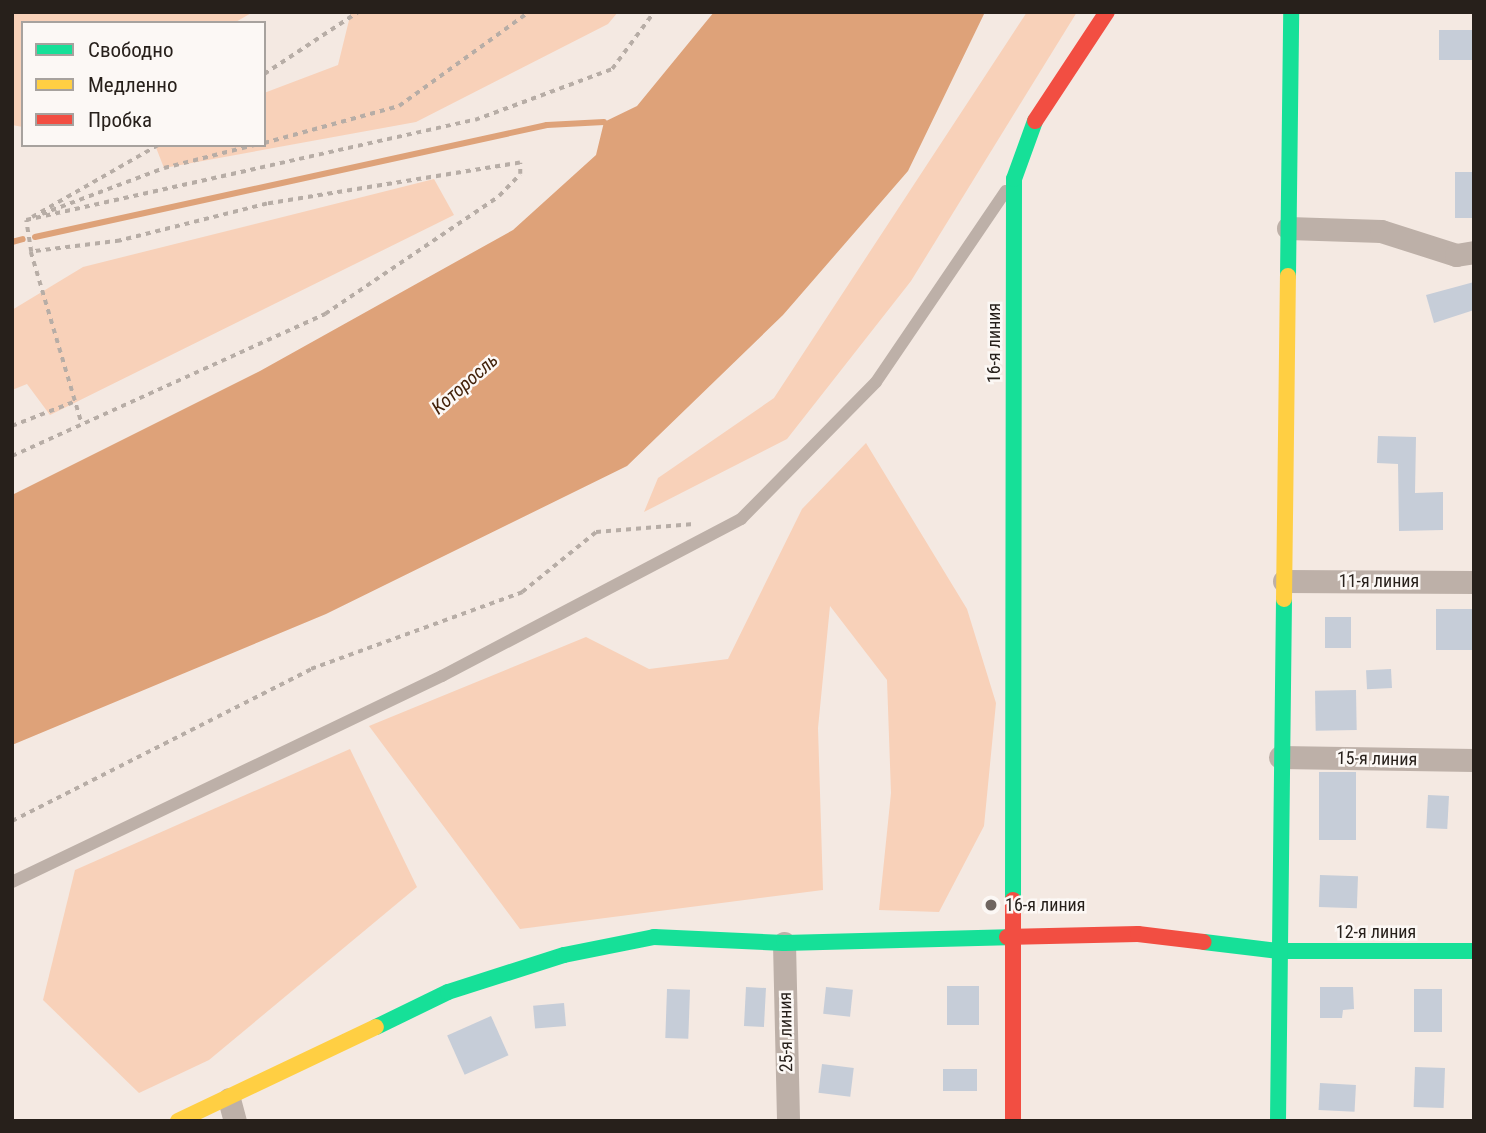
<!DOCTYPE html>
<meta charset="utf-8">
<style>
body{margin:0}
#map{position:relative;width:1486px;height:1133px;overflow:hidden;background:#f4e9e2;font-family:"Roboto Condensed",sans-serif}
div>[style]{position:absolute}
.green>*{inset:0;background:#f8d1b9}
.water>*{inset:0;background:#dea279}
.stream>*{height:6px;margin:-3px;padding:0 3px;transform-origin:3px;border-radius:3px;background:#dea279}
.building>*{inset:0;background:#c6cdd8;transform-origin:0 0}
.path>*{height:3.5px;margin-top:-1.75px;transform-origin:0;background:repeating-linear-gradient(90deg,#b7ada6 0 5px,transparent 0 10px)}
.lane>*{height:12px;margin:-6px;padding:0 6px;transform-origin:6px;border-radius:6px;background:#bdb0a8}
.street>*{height:23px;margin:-11.5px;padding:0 11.5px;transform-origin:11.5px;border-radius:11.5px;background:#bdb0a8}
.fast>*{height:16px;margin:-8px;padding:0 8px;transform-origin:8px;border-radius:8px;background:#16e098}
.slow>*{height:16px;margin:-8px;padding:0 8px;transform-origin:8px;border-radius:8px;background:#ffcf43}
.jam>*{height:16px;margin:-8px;padding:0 8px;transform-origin:8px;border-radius:8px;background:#f24e42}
.dots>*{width:19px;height:19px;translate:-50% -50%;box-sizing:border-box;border:4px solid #fcf8f5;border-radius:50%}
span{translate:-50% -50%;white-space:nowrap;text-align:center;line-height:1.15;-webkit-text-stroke:5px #fcf8f5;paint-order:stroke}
.street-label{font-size:18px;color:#27201b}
.poi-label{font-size:18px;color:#27201b}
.left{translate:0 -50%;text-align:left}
.water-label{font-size:19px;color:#43220a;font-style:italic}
.frame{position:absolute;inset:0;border:14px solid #27201b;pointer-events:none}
.legend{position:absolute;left:21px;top:21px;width:245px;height:126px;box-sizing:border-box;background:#fcf8f5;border:2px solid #a7a29e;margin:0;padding:9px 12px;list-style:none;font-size:21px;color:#27201b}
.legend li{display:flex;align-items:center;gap:14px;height:35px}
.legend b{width:35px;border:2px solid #a7a29e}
</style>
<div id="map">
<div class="green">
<div style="clip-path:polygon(12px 12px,253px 12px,234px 23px,23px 23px,23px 127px,12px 125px)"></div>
<div style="clip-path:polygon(351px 12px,618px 12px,608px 24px,416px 122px,164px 168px,155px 145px,264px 145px,264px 93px,338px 65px)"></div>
<div style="clip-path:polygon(1027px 12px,1077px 12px,911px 281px,787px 439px,644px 512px,658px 478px,774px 398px)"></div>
<div style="clip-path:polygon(434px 179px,454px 215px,50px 415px,27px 384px,12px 390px,12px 310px,83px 267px)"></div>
<div style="clip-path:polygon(866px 443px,967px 609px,996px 703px,984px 826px,939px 912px,879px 910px,891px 793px,887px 680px,830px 606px,818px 728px,823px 890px,520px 929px,369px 726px,586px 637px,649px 669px,728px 659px,802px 509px)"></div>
<div style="clip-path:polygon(350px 749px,417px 887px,209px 1060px,139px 1093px,43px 1000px,75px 870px)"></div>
</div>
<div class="water">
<div style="clip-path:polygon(714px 12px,985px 12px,908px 171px,783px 315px,627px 466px,326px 614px,12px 745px,12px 495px,260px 371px,513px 230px,596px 155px,604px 122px,637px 106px)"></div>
</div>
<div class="stream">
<div style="left:35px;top:237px;width:524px;rotate:-12.34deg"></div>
<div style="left:547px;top:125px;width:57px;rotate:-3deg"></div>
<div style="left:12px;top:242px;width:11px;rotate:-15deg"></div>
</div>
<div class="building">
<div style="left:1474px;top:30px;width:30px;height:35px;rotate:90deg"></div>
<div style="left:1474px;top:172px;width:46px;height:19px;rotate:90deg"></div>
<div style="clip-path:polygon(1474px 282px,1474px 310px,1434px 323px,1426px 295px)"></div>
<div style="clip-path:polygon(1378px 436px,1416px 437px,1415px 493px,1443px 492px,1443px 530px,1399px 531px,1398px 464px,1377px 463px)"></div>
<div style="left:1474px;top:609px;width:41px;height:38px;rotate:90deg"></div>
<div style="left:1325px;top:617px;width:26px;height:31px"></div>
<div style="left:1391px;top:669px;width:19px;height:25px;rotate:87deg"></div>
<div style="left:1356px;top:690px;width:40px;height:41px;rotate:89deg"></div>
<div style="left:1356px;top:772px;width:68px;height:37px;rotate:90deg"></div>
<div style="left:1428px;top:795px;width:21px;height:33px;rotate:3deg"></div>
<div style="left:1320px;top:875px;width:38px;height:32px;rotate:2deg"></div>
<div style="left:947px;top:986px;width:32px;height:39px"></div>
<div style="left:746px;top:987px;width:20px;height:39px;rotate:3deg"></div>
<div style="left:826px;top:987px;width:27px;height:27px;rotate:6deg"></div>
<div style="clip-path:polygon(1320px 987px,1353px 987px,1354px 1009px,1343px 1010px,1342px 1018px,1320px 1018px)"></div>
<div style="left:667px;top:989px;width:23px;height:49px;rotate:2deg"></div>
<div style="left:1414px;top:989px;width:28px;height:43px"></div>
<div style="left:564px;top:1003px;width:23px;height:31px;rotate:85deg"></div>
<div style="left:491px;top:1016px;width:43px;height:48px;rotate:66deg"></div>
<div style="left:822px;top:1064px;width:32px;height:29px;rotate:7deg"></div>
<div style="left:1415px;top:1067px;width:30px;height:40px;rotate:2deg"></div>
<div style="left:943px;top:1069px;width:34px;height:22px"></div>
<div style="left:1320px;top:1083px;width:36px;height:27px;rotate:3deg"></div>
</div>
<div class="path">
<div style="left:264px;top:74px;width:113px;rotate:-33.4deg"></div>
<div style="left:264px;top:143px;width:140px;rotate:-15.3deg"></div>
<div style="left:399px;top:106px;width:160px;rotate:-35.9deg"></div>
<div style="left:42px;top:214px;width:130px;rotate:-20.7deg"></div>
<div style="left:164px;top:168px;width:93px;rotate:-14.3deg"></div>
<div style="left:32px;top:217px;width:145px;rotate:-29.7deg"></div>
<div style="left:31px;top:252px;width:179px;rotate:73.5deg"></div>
<div style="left:12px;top:426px;width:69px;rotate:-21.3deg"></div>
<div style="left:12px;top:456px;width:344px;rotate:-24.4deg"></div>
<div style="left:325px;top:314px;width:210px;rotate:-34.1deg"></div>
<div style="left:499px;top:196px;width:30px;rotate:-46deg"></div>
<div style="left:520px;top:174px;width:11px;rotate:-90deg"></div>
<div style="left:520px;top:163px;width:256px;rotate:170.8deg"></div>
<div style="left:267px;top:204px;width:152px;rotate:165.9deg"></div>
<div style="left:120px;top:241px;width:90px;rotate:173deg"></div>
<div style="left:31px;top:252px;width:32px;rotate:-99deg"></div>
<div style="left:26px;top:220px;width:460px;rotate:-12.6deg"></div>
<div style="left:475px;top:120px;width:146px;rotate:-20.4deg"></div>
<div style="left:612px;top:69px;width:71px;rotate:-53.6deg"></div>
<div style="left:12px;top:821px;width:335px;rotate:-26.9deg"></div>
<div style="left:311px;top:669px;width:225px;rotate:-20deg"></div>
<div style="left:522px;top:592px;width:95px;rotate:-39deg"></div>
<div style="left:596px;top:532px;width:98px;rotate:-4.7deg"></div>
</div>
<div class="lane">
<div style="left:12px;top:882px;width:477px;rotate:-25.6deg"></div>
<div style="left:442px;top:676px;width:338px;rotate:-27.7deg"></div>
<div style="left:741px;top:519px;width:192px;rotate:-45.4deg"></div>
<div style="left:876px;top:382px;width:231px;rotate:-55.8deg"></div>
</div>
<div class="street">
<div style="left:1288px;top:228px;width:93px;rotate:1.8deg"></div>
<div style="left:1381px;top:231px;width:79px;rotate:17.7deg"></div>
<div style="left:1456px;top:255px;width:18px;rotate:-9deg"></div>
<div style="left:1284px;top:581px;width:190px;rotate:0.3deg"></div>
<div style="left:1280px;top:757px;width:194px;rotate:0.9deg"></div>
<div style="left:784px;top:943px;width:178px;rotate:88.7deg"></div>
<div style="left:229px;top:1099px;width:23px;rotate:75deg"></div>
</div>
<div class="fast">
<div style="left:1288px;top:276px;width:264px;rotate:-89.3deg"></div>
<div style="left:1013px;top:900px;width:721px;rotate:-89.92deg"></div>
<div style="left:1014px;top:179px;width:62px;rotate:-70.1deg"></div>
<div style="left:1204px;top:942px;width:75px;rotate:6.9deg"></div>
<div style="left:1278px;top:951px;width:196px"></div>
<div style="left:376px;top:1027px;width:80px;rotate:-25.9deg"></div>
<div style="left:448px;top:992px;width:122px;rotate:-17.7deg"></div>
<div style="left:564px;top:955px;width:92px;rotate:-11.3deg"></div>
<div style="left:654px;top:937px;width:130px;rotate:2.6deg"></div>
<div style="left:784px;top:943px;width:223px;rotate:-1.5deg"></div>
<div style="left:1278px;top:1121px;width:522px;rotate:-89.34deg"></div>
</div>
<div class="slow">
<div style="left:1284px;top:599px;width:323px;rotate:-89.3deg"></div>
<div style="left:178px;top:1121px;width:219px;rotate:-25.4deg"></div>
</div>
<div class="jam">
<div style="left:1035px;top:121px;width:131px;rotate:-56.6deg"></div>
<div style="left:1007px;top:937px;width:131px;rotate:-1.3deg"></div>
<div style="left:1138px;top:934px;width:66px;rotate:6.9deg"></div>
<div style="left:1013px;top:1121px;width:221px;rotate:-90deg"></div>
</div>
<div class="dots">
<div style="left:991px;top:905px;background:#6f6661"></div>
</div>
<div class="street-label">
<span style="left:994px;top:343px;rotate:-90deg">16-я линия</span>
<span style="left:1379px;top:581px">11-я линия</span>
<span style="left:1377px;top:759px;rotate:1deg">15-я линия</span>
<span style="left:1376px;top:932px">12-я линия</span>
<span style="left:786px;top:1032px;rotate:-91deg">25-я линия</span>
</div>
<div class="poi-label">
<span class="left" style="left:1005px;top:905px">16-я линия</span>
</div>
<div class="water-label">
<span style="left:465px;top:384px;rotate:-41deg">Которосль</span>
</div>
<div class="frame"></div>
<ul class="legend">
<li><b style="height:9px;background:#16e098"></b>Свободно</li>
<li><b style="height:9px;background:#ffcf43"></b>Медленно</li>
<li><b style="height:9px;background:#f24e42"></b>Пробка</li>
</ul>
</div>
